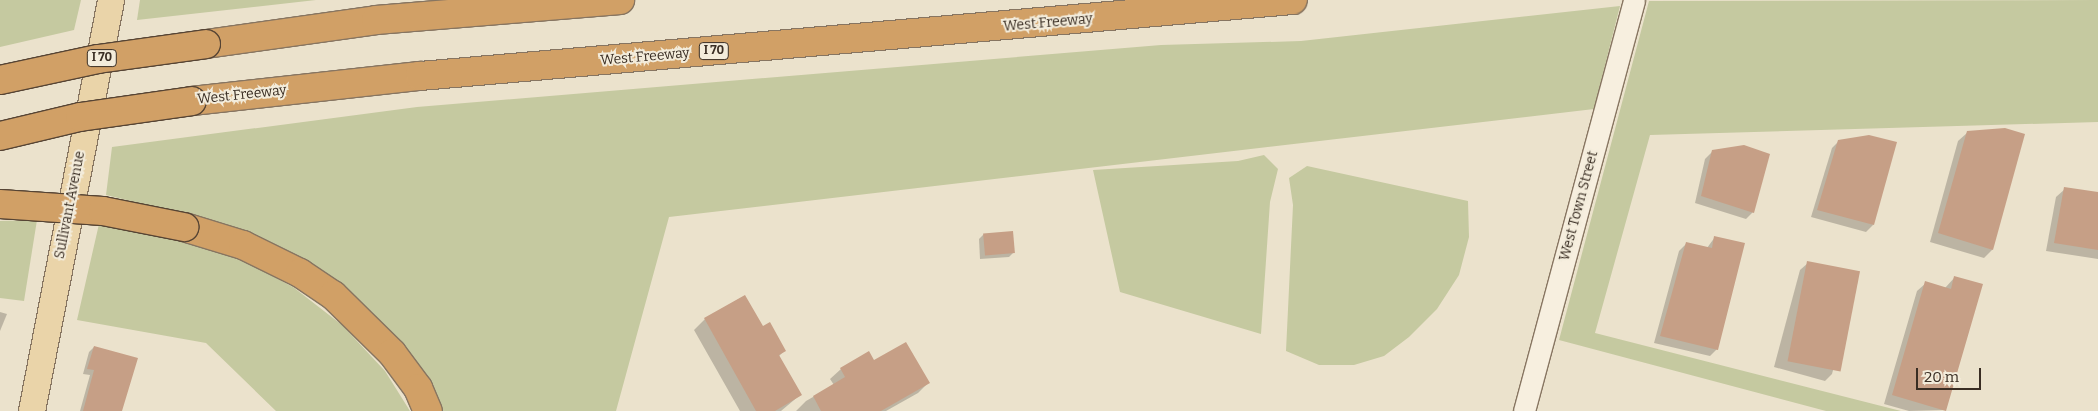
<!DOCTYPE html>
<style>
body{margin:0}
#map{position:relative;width:2098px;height:411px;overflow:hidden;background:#ebe2cc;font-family:Bitter,serif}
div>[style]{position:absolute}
.green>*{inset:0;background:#c5c9a0}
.shadow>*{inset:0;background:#0003}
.building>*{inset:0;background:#c69f86;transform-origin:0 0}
.roads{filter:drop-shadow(1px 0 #877561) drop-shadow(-1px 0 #877561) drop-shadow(0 1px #877561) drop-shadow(0 -1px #877561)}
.minor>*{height:21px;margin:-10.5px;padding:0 10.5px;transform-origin:10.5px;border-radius:10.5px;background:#f7efdf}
.major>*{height:26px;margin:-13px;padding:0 13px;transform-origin:13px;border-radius:13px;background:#ead4a9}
.highway>*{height:28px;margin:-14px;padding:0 14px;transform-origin:14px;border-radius:14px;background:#d1a066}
.bridges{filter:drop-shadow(1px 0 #564434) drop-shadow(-1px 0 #564434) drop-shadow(0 1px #564434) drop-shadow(0 -1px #564434)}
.highway-bridge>*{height:28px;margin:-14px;padding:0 14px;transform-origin:14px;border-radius:14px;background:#d1a066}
span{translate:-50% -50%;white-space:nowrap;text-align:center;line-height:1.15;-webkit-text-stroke:4px #f3ecdb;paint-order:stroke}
.shield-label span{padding:1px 4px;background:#f3ecdb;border:1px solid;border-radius:4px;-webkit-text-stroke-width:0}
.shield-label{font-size:12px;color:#392d23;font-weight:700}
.street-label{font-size:14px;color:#392d23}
.scale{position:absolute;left:1916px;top:368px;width:65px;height:22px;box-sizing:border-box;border:2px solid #392d23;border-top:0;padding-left:6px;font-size:15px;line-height:18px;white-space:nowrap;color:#392d23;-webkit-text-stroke:4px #f3ecdb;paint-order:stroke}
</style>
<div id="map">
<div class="green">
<div style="clip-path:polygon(0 0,81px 0,74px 30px,0 47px)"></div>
<div style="clip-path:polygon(140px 0,316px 0,137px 20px)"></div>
<div style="clip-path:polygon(2098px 0,2098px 122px,1650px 135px,1595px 333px,1901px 411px,1826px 411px,1559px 340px,1649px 1px)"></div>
<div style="clip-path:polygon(1620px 6px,1594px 109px,669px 217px,616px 411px,442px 411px,414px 362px,372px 312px,322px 272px,274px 244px,226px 224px,106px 195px,112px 147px,417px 107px,1161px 45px,1301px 41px)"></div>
<div style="clip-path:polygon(1264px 155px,1278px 169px,1270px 202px,1261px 334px,1120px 292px,1093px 170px,1238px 161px)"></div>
<div style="clip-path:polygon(1307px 166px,1468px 201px,1469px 237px,1459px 275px,1437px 309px,1409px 337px,1384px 356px,1354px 365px,1319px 365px,1286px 351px,1293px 205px,1289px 178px)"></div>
<div style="clip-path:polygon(37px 220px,24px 301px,0 298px,0 221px)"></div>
<div style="clip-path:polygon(99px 224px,188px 241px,248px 263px,293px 287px,342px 325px,385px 371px,410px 411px,276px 411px,206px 343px,77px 320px)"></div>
</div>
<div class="shadow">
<div style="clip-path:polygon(1967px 133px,1992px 250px,1984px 258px,1930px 242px,1958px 141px)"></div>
<div style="clip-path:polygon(1839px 141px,1873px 225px,1866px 232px,1811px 217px,1832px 148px)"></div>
<div style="clip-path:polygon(1712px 152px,1753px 212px,1746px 219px,1695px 203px,1705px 159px)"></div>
<div style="clip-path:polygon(2065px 189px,2098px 194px,2098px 259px,2046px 251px,2056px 197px)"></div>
<div style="clip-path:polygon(984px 234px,1014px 252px,1009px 257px,980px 259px,979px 239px)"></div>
<div style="clip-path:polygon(1715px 237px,1717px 349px,1710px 356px,1654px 343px,1679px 251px,1686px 244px,1707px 248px)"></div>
<div style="clip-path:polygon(1808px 263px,1859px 272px,1832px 374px,1825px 381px,1774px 367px,1800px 270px)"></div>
<div style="clip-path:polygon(1955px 277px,1945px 410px,1909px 411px,1884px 404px,1917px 291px,1926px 283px,1945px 288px)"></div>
<div style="clip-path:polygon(744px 296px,762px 328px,785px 350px,778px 357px,800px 395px,781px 411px,740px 411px,694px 330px,705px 319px)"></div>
<div style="clip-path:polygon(0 312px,7px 314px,0 331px)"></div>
<div style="clip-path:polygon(94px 347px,121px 411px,80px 411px,90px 375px,83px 374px,89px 352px)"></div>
<div style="clip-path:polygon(874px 362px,928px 383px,918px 393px,886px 411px,796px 411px,806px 401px,834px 385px,830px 379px,841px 369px)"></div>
</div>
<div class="building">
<div style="clip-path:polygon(2005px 128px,2025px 134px,1993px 250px,1938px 233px,1967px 131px)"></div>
<div style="clip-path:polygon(1869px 135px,1897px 142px,1874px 225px,1817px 210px,1838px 140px)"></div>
<div style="clip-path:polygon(1744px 145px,1770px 154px,1754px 213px,1701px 196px,1712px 150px)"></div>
<div style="clip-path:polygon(2064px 187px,2098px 192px,2098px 250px,2054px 243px)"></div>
<div style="left:1013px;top:231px;width:22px;height:30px;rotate:85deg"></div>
<div style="clip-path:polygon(1714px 236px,1745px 243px,1718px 350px,1660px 336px,1686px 242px,1712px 248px)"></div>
<div style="left:1807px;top:261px;width:54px;height:102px;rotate:11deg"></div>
<div style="clip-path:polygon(1954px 276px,1983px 284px,1946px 411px,1892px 395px,1925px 281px,1951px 289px)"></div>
<div style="clip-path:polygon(745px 295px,763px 326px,770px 322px,786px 351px,779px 355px,802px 395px,775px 411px,756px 411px,704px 318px)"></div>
<div style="clip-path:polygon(906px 342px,930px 383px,881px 411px,821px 411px,813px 396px,845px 377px,840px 368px,869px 351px,874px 360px)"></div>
<div style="clip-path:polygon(94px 346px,138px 358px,122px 411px,83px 411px,94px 370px,87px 369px)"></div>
</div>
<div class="roads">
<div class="minor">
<div style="left:1524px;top:411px;width:425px;rotate:-75deg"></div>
</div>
<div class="major">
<div style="left:32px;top:411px;width:419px;rotate:-79.1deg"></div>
</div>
<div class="highway">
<div style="left:206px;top:44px;width:172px;rotate:-8deg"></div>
<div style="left:376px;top:20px;width:245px;rotate:-4.7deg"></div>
<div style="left:192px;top:101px;width:229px;rotate:-6.3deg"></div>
<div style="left:420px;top:76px;width:876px;rotate:-4.98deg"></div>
<div style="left:184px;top:227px;width:62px;rotate:17deg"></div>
<div style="left:243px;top:245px;width:64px;rotate:26.2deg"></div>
<div style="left:300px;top:273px;width:40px;rotate:34deg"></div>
<div style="left:333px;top:295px;width:83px;rotate:44.5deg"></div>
<div style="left:392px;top:353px;width:44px;rotate:53.4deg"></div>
<div style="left:418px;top:388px;width:25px;rotate:67deg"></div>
</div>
</div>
<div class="bridges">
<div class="highway-bridge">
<div style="left:0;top:80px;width:100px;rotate:-12.1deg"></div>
<div style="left:98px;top:59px;width:109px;rotate:-7.9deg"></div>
<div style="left:0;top:136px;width:82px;rotate:-13.4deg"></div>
<div style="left:80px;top:117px;width:113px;rotate:-8.1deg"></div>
<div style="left:0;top:204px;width:103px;rotate:3.9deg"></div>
<div style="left:103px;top:211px;width:83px;rotate:11.2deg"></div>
</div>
</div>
<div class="shield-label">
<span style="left:714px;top:51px">I 70</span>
<span style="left:102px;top:58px">I 70</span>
</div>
<div class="street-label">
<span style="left:1048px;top:23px;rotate:-5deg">West Freeway</span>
<span style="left:645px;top:57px;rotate:-5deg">West Freeway</span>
<span style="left:242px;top:95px;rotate:-6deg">West Freeway</span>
<span style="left:70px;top:205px;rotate:-79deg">Sullivant Avenue</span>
<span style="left:1579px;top:206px;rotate:-75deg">West Town Street</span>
</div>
<div class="scale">20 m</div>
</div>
